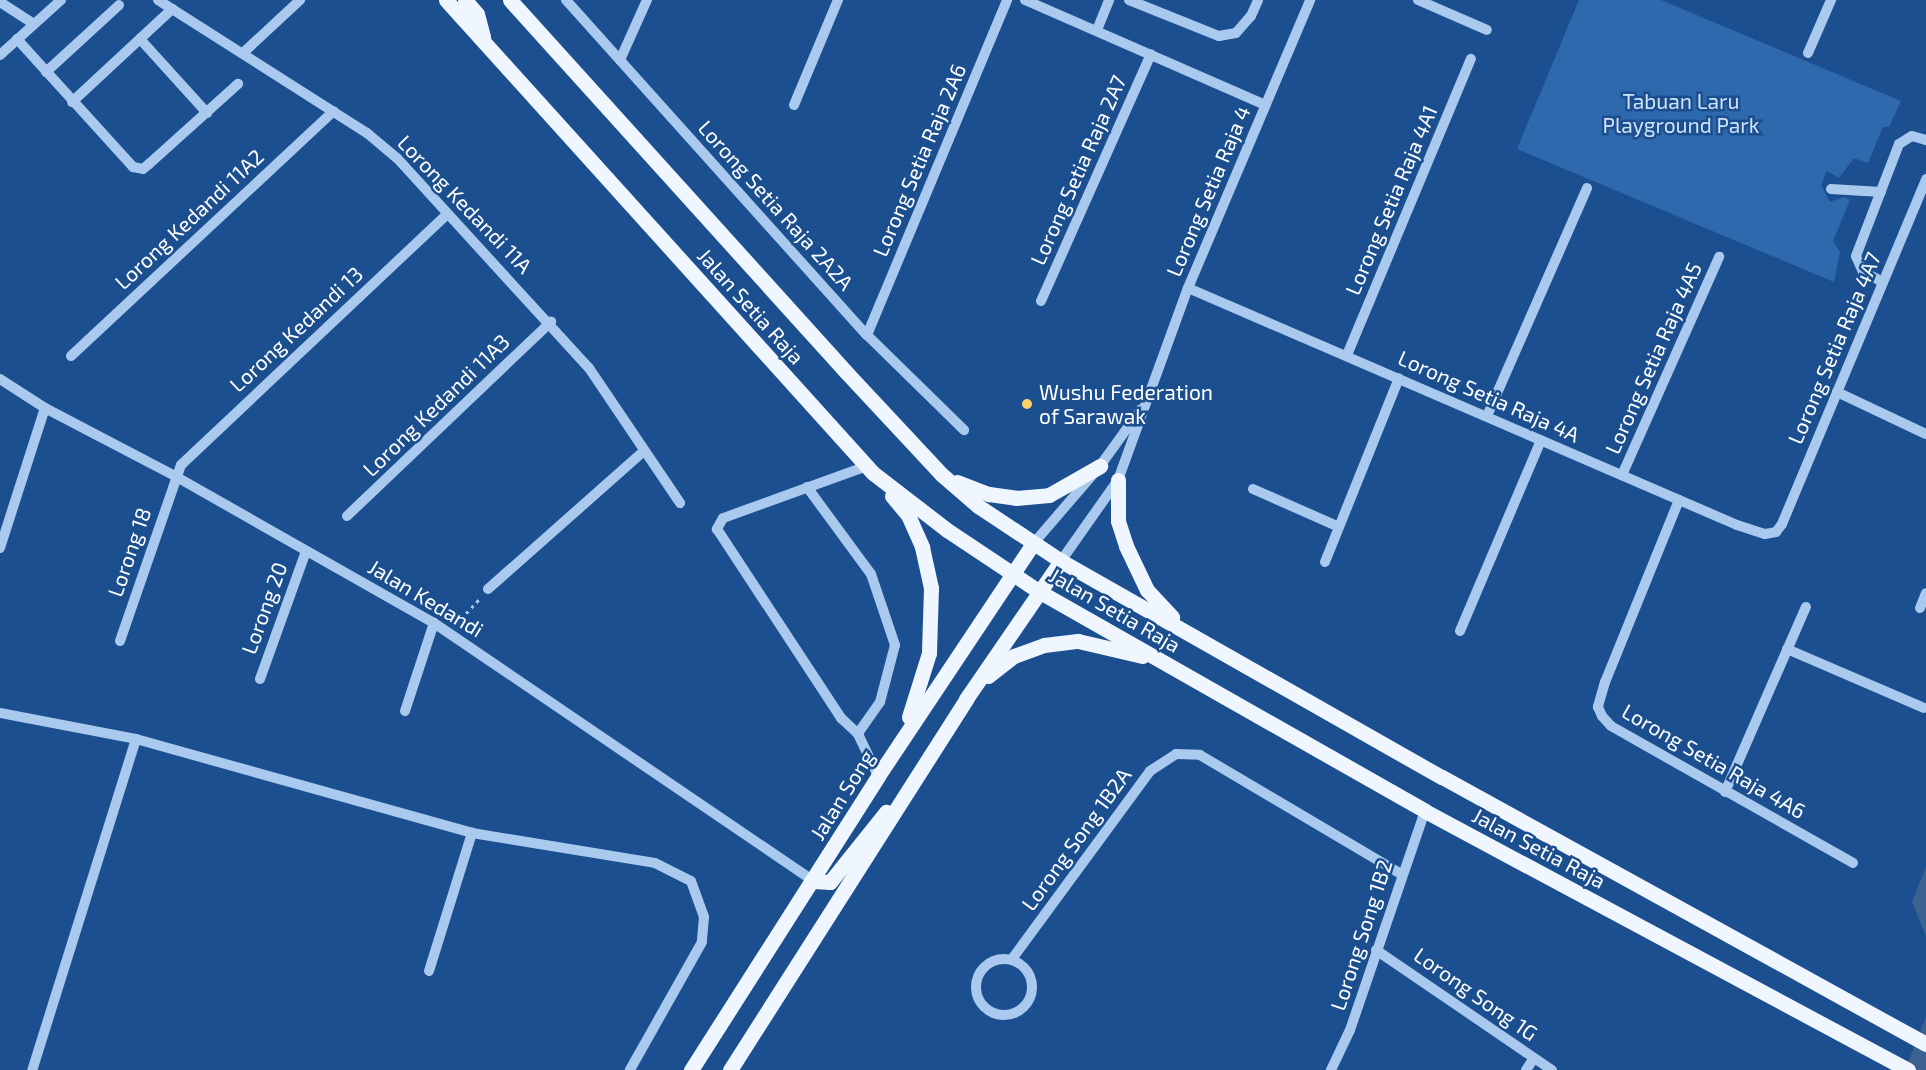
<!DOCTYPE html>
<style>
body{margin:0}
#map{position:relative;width:1926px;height:1070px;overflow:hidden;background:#1b4f8f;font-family:"Exo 2",sans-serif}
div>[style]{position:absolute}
.green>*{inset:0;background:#2e69ad}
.water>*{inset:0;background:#3c6290}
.path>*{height:3px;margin-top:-1.5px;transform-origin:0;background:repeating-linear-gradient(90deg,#a9c9ee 0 3px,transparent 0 7.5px)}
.minor>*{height:10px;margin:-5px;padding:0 5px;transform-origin:5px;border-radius:5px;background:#a9c9ee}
.minor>.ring{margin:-5px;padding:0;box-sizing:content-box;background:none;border:10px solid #a9c9ee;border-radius:50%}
.major>*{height:15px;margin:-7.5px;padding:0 7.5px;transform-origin:7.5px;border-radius:7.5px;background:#f0f6ff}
.dots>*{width:16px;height:16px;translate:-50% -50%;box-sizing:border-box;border:3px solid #1b4f8f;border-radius:50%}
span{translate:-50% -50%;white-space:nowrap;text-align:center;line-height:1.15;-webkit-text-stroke:5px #1b4f8f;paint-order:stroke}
.park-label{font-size:21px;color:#cfe3fa}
.street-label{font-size:21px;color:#fff}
.poi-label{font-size:21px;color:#fff}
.left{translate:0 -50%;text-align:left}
</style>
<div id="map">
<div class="green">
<div style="clip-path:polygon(1579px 0,1661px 0,1901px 101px,1889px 127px,1883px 127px,1868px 163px,1854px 158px,1839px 178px,1827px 171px,1821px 185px,1830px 202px,1844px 197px,1850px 200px,1833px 241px,1840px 252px,1834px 282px,1517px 149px)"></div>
</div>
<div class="water">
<div style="clip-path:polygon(1926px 867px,1926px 936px,1912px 902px)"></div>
<div style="clip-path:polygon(1926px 1017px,1926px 1070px,1905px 1070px)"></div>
</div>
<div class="path">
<div style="left:456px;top:624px;width:35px;rotate:-47deg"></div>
</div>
<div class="minor">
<div style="left:158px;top:0;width:248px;rotate:32.5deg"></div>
<div style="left:367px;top:133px;width:39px;rotate:40deg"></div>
<div style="left:397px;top:158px;width:285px;rotate:47.6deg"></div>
<div style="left:589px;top:368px;width:163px;rotate:56deg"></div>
<div style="left:566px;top:0;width:450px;rotate:48.1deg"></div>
<div style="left:867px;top:335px;width:136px;rotate:44.4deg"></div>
<div style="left:1025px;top:0;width:262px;rotate:23.6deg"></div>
<div style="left:1129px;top:0;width:97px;rotate:21.8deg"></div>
<div style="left:1219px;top:36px;width:17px;rotate:-10deg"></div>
<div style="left:1236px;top:33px;width:23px;rotate:-49deg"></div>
<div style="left:1251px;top:16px;width:17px;rotate:-66deg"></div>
<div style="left:1418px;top:0;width:75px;rotate:23.5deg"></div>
<div style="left:0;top:2px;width:40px;rotate:32.9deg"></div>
<div style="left:1097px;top:30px;width:32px;rotate:-68deg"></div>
<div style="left:17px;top:39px;width:173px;rotate:47.8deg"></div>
<div style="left:133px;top:167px;width:10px;rotate:11deg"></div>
<div style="left:143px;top:169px;width:8px;rotate:-40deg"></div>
<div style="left:149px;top:164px;width:120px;rotate:-42deg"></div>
<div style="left:140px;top:39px;width:100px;rotate:47.8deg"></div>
<div style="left:243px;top:53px;width:78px;rotate:-42.9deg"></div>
<div style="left:1808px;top:53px;width:58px;rotate:-66.5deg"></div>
<div style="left:0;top:55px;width:82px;rotate:-42deg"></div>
<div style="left:620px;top:60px;width:66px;rotate:-65.8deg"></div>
<div style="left:46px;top:72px;width:99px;rotate:-42.5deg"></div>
<div style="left:72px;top:102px;width:137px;rotate:-42.9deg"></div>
<div style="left:794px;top:105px;width:114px;rotate:-67.3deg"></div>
<div style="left:1831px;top:189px;width:50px;rotate:3.4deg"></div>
<div style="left:1883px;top:282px;width:22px;rotate:-153deg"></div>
<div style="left:1863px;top:272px;width:17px;rotate:-114deg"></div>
<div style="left:1856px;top:256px;width:120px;rotate:-69deg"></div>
<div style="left:1899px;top:144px;width:15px;rotate:-32deg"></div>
<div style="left:1912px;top:136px;width:15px;rotate:16deg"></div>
<div style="left:1188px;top:288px;width:598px;rotate:23.35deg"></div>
<div style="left:1737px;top:525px;width:29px;rotate:18deg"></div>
<div style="left:1765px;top:534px;width:11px;rotate:-10deg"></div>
<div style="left:1776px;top:532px;width:10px;rotate:-53deg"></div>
<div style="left:1782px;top:524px;width:374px;rotate:-67.3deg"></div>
<div style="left:1041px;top:301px;width:270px;rotate:-66deg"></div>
<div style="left:867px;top:335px;width:363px;rotate:-67.3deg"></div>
<div style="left:1347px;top:355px;width:321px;rotate:-67.3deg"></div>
<div style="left:71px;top:356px;width:359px;rotate:-43deg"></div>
<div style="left:0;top:379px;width:54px;rotate:32.8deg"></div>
<div style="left:45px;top:408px;width:147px;rotate:27.6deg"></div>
<div style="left:175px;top:476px;width:298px;rotate:29.6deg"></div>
<div style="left:434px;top:623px;width:459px;rotate:34.2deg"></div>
<div style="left:1837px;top:392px;width:98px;rotate:25.3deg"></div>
<div style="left:1487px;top:416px;width:249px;rotate:-66.3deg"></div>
<div style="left:867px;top:466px;width:153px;rotate:160.1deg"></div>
<div style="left:723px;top:518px;width:13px;rotate:119deg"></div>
<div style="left:717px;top:529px;width:226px;rotate:56.7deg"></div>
<div style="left:841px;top:718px;width:23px;rotate:43deg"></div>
<div style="left:858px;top:734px;width:47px;rotate:64.5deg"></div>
<div style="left:1622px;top:475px;width:239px;rotate:-66deg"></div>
<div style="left:807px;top:487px;width:108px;rotate:53.7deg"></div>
<div style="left:871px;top:574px;width:75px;rotate:71.3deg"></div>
<div style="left:895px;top:645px;width:59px;rotate:104.7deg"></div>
<div style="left:880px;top:702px;width:39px;rotate:125deg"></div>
<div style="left:1253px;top:489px;width:92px;rotate:23.8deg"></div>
<div style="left:1679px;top:500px;width:196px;rotate:112.1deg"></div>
<div style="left:1605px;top:682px;width:26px;rotate:106deg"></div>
<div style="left:1598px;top:707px;width:10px;rotate:66deg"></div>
<div style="left:1602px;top:716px;width:13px;rotate:48deg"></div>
<div style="left:1611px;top:726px;width:278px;rotate:29.5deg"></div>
<div style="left:347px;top:516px;width:282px;rotate:-43.6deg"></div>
<div style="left:1033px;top:544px;width:103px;rotate:-49.3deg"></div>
<div style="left:1100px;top:466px;width:70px;rotate:-54.3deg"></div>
<div style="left:0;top:548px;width:147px;rotate:-72.2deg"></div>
<div style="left:1061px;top:561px;width:99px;rotate:-54.9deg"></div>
<div style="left:1118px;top:480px;width:204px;rotate:-70deg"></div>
<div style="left:1188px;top:288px;width:313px;rotate:-67deg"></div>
<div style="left:1325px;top:562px;width:198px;rotate:-68.1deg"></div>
<div style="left:488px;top:589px;width:207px;rotate:-41.5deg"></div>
<div style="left:1920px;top:608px;width:16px;rotate:-68deg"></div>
<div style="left:1460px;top:631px;width:207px;rotate:-67deg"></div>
<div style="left:120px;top:641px;width:186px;rotate:-70.9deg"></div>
<div style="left:181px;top:465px;width:366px;rotate:-43.3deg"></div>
<div style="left:1787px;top:649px;width:149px;rotate:23.3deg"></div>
<div style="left:260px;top:679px;width:136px;rotate:-70.2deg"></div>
<div style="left:405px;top:711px;width:93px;rotate:-71.8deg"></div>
<div style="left:0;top:713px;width:138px;rotate:10.8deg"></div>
<div style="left:136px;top:739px;width:347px;rotate:107.4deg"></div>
<div style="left:136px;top:739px;width:349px;rotate:15.6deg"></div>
<div style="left:472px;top:833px;width:185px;rotate:9.3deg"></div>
<div style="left:655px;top:863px;width:40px;rotate:26.6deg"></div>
<div style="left:691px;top:881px;width:38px;rotate:70deg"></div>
<div style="left:704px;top:917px;width:25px;rotate:95deg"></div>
<div style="left:702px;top:942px;width:147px;rotate:119.4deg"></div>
<div style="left:1725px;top:792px;width:202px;rotate:-66.4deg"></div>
<div style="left:1376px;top:950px;width:213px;rotate:34.3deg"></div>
<div class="ring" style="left:976px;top:959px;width:46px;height:46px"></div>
<div style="left:1012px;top:959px;width:233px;rotate:-53.7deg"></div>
<div style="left:1150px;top:771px;width:31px;rotate:-33deg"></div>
<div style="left:1176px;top:754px;width:24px;rotate:2deg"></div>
<div style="left:1200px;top:755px;width:234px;rotate:30.6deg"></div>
<div style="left:429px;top:971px;width:145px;rotate:-72.7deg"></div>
<div style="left:1331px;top:1070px;width:44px;rotate:-64.6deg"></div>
<div style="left:1350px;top:1030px;width:231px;rotate:-71.1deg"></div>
<div style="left:1526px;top:1070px;width:14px;rotate:-56deg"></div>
</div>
<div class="major">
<div style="left:446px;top:0;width:637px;rotate:47.93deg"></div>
<div style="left:873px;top:473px;width:93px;rotate:37.6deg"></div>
<div style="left:947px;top:530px;width:112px;rotate:33.7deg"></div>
<div style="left:1040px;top:592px;width:443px;rotate:29.6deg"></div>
<div style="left:1425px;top:811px;width:548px;rotate:28.2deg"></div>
<div style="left:465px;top:0;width:18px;rotate:49deg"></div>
<div style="left:477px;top:14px;width:24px;rotate:75deg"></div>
<div style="left:510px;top:0;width:501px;rotate:47.91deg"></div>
<div style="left:846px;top:372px;width:139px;rotate:47deg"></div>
<div style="left:941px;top:474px;width:49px;rotate:40.9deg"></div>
<div style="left:978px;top:506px;width:100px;rotate:33.5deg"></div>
<div style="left:1061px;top:561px;width:438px;rotate:29.6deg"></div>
<div style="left:1442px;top:777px;width:553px;rotate:28.88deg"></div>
<div style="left:1118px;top:480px;width:41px;rotate:90deg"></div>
<div style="left:1118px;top:521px;width:26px;rotate:72deg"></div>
<div style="left:1126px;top:546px;width:49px;rotate:64.5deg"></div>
<div style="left:1147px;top:590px;width:37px;rotate:47deg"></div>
<div style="left:957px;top:482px;width:34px;rotate:21deg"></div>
<div style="left:989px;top:494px;width:27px;rotate:8deg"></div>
<div style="left:1016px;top:498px;width:33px;rotate:-5deg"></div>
<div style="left:1049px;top:495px;width:59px;rotate:-29.6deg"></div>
<div style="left:892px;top:496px;width:25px;rotate:50deg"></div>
<div style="left:908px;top:515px;width:35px;rotate:66deg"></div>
<div style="left:922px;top:547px;width:42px;rotate:77.6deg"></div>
<div style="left:931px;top:588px;width:65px;rotate:91.8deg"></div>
<div style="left:929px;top:653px;width:67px;rotate:107.4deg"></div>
<div style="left:988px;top:676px;width:33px;rotate:-38deg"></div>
<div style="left:1014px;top:656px;width:32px;rotate:-20deg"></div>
<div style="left:1044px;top:645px;width:34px;rotate:-7deg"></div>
<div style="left:1078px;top:641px;width:66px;rotate:13.2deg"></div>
<div style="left:814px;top:881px;width:16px;rotate:4deg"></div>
<div style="left:830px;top:882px;width:90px;rotate:-51.3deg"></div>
<div style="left:691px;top:1070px;width:348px;rotate:-57.5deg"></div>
<div style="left:878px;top:776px;width:279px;rotate:-56.3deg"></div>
<div style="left:730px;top:1070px;width:440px;rotate:-57.5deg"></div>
<div style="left:966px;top:699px;width:168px;rotate:-55.5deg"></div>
</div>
<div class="dots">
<div style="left:1027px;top:404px;background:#ffd166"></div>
</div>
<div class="park-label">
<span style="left:1681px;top:113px">Tabuan Laru<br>Playground Park</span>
</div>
<div class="street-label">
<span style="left:919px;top:160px;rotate:-67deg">Lorong Setia Raja 2A6</span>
<span style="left:1078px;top:170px;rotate:-66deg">Lorong Setia Raja 2A7</span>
<span style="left:1208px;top:191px;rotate:-67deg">Lorong Setia Raja 4</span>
<span style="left:1391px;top:200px;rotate:-67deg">Lorong Setia Raja 4A1</span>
<span style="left:465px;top:204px;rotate:46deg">Lorong Kedandi 11A</span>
<span style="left:776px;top:205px;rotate:48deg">Lorong Setia Raja 2A2A</span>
<span style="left:189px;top:219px;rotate:-43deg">Lorong Kedandi 11A2</span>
<span style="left:751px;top:306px;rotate:48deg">Jalan Setia Raja</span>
<span style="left:296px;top:329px;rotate:-43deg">Lorong Kedandi 13</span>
<span style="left:1834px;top:348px;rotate:-67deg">Lorong Setia Raja 4A7</span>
<span style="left:1653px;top:358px;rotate:-66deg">Lorong Setia Raja 4A5</span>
<span style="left:1489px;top:396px;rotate:24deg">Lorong Setia Raja 4A</span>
<span style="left:436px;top:405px;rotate:-44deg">Lorong Kedandi 11A3</span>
<span style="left:129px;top:552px;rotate:-71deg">Lorong 18</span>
<span style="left:426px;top:598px;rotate:31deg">Jalan Kedandi</span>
<span style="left:264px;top:608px;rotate:-70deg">Lorong 20</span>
<span style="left:1115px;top:610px;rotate:30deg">Jalan Setia Raja</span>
<span style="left:1714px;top:761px;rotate:30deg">Lorong Setia Raja 4A6</span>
<span style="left:842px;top:795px;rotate:-58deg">Jalan Song</span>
<span style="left:1076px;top:839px;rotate:-54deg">Lorong Song 1B2A</span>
<span style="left:1539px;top:848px;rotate:28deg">Jalan Setia Raja</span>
<span style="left:1361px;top:935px;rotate:-72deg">Lorong Song 1B2</span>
<span style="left:1476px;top:994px;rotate:35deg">Lorong Song 1G</span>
</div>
<div class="poi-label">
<span class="left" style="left:1039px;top:404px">Wushu Federation<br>of Sarawak</span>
</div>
</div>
